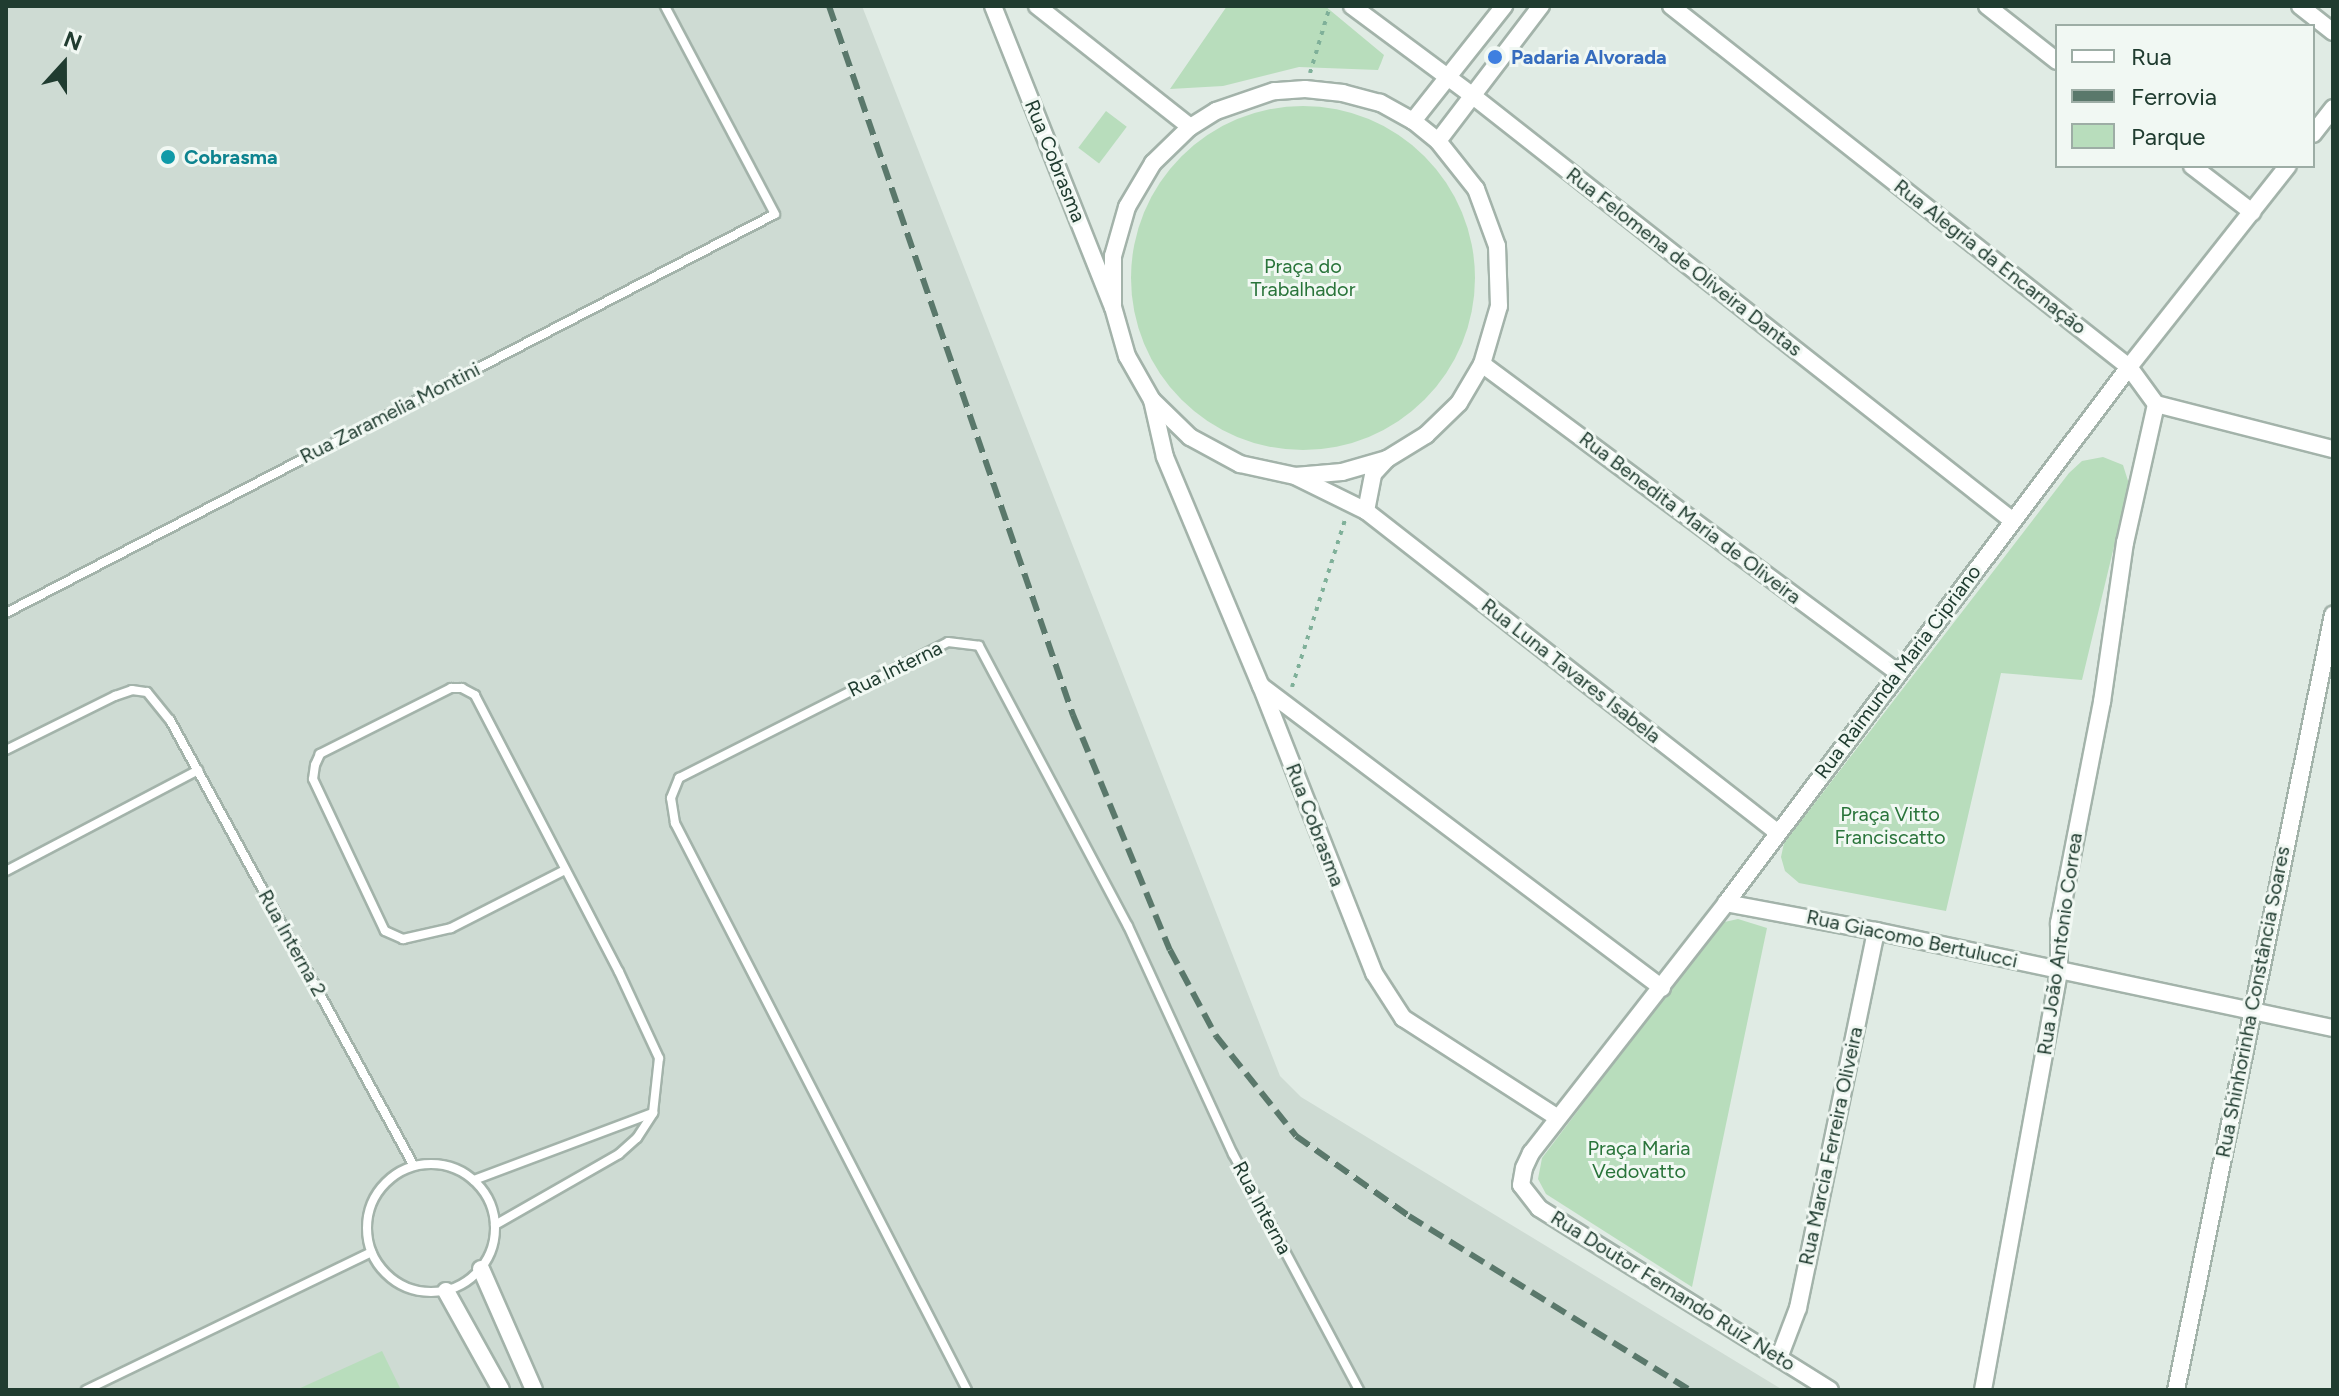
<!DOCTYPE html>
<meta charset="utf-8">
<style>
body{margin:0}
#map{position:relative;width:2339px;height:1396px;overflow:hidden;background:#e0ebe4;font-family:Figtree,sans-serif}
div>[style]{position:absolute}
.built>*{inset:0;background:#cedbd3}
.green>*{inset:0;background:#b8ddbc;transform-origin:0 0}
.round{border-radius:50%}
.path>*{height:4px;margin-top:-2px;transform-origin:0;background:repeating-linear-gradient(90deg,#7fb099 0 4px,transparent 0 10px)}
.roads{filter:drop-shadow(2px 0 #a3b3aa) drop-shadow(-2px 0 #a3b3aa) drop-shadow(0 2px #a3b3aa) drop-shadow(0 -2px #a3b3aa)}
.service>*{height:8px;margin:-4px;padding:0 4px;transform-origin:4px;border-radius:4px;background:#fff}
.service>.ring{margin:-4px;padding:0;box-sizing:content-box;background:none;border:8px solid #fff;border-radius:50%}
.minor>*{height:16px;margin:-8px;padding:0 8px;transform-origin:8px;border-radius:8px;background:#fff}
.rail>*{height:6px;margin-top:-3px;transform-origin:0;background:repeating-linear-gradient(90deg,#5a786b 0 16px,transparent 0 24px)}
.dots>*{width:22px;height:22px;translate:-50% -50%;box-sizing:border-box;border:4px solid #f1f8f3;border-radius:50%}
span{translate:-50% -50%;white-space:nowrap;text-align:center;line-height:1.15;-webkit-text-stroke:6px #f1f8f3;paint-order:stroke}
.shop-label{font-size:20px;color:#366cbe;font-weight:700}
.left{translate:0 -50%;text-align:left}
.culture-label{font-size:20px;color:#0d838f;font-weight:700}
.street-label{font-size:20px;color:#203c30}
.park-label{font-size:20px;color:#29743a}
.frame{position:absolute;inset:0;border:8px solid #203c30;pointer-events:none}
.legend{position:absolute;left:2055px;top:24px;width:260px;height:144px;box-sizing:border-box;background:#f1f8f3;border:2px solid #9dada5;margin:0;padding:10px 14px;list-style:none;font-size:24px;color:#203c30}
.legend li{display:flex;align-items:center;gap:16px;height:40px}
.legend b{width:40px;border:2px solid #9dada5}
.north{position:absolute;left:24px;top:24px;width:80px;height:80px;-webkit-text-stroke:6px #f1f8f3;paint-order:stroke;rotate:21deg;font-size:22px;font-weight:700;line-height:32px;text-align:center;color:#203c30}
.north::after{content:'';display:block;margin:auto;width:28px;height:36px;background:#203c30;clip-path:polygon(50% 0,100% 100%,50% 72%,0 100%)}
</style>
<div id="map">
<div class="built">
<div style="clip-path:polygon(6px 6px,862px 6px,1280px 1076px,1301px 1097px,1783px 1390px,6px 1390px)"></div>
</div>
<div class="green">
<div style="clip-path:polygon(1227px 6px,1325px 6px,1384px 55px,1381px 63px,1378px 70px,1299px 67px,1223px 86px,1170px 89px)"></div>
<div class="round" style="left:1131px;top:106px;width:344px;height:344px"></div>
<div style="left:1106px;top:111px;width:26px;height:46px;rotate:37deg"></div>
<div style="clip-path:polygon(2103px 457px,2123px 465px,2129px 484px,2082px 680px,2001px 673px,1946px 911px,1799px 883px,1785px 871px,1781px 857px,1784px 843px,2069px 473px,2082px 461px)"></div>
<div style="clip-path:polygon(1738px 919px,1767px 928px,1692px 1287px,1546px 1194px,1538px 1179px,1542px 1158px,1720px 923px)"></div>
<div style="clip-path:polygon(382px 1351px,401px 1390px,296px 1390px)"></div>
</div>
<div class="path">
<div style="left:1310px;top:73px;width:70px;rotate:-73.4deg"></div>
<div style="left:1292px;top:687px;width:175px;rotate:-72.4deg"></div>
</div>
<div class="roads">
<div class="service">
<div style="left:6px;top:613px;width:866px;rotate:-27.42deg"></div>
<div style="left:775px;top:214px;width:235px;rotate:-117.9deg"></div>
<div style="left:6px;top:750px;width:122px;rotate:-26.4deg"></div>
<div style="left:115px;top:696px;width:18px;rotate:-19deg"></div>
<div style="left:132px;top:690px;width:15px;rotate:8deg"></div>
<div style="left:147px;top:692px;width:36px;rotate:51deg"></div>
<div style="left:170px;top:720px;width:508px;rotate:61.32deg"></div>
<div style="left:6px;top:871px;width:217px;rotate:-27.7deg"></div>
<div class="ring" style="left:367px;top:1164px;width:120px;height:120px"></div>
<div style="left:474px;top:1180px;width:190px;rotate:-20.6deg"></div>
<div style="left:495px;top:1225px;width:143px;rotate:-29.8deg"></div>
<div style="left:619px;top:1154px;width:24px;rotate:-42deg"></div>
<div style="left:637px;top:1138px;width:30px;rotate:-57deg"></div>
<div style="left:653px;top:1113px;width:55px;rotate:-83.8deg"></div>
<div style="left:659px;top:1058px;width:95px;rotate:-114.9deg"></div>
<div style="left:619px;top:972px;width:312px;rotate:-117.5deg"></div>
<div style="left:475px;top:695px;width:15px;rotate:-152deg"></div>
<div style="left:462px;top:688px;width:11px;rotate:180deg"></div>
<div style="left:451px;top:688px;width:147px;rotate:153.3deg"></div>
<div style="left:320px;top:754px;width:12px;rotate:114deg"></div>
<div style="left:315px;top:765px;width:14px;rotate:98deg"></div>
<div style="left:313px;top:779px;width:168px;rotate:64.7deg"></div>
<div style="left:385px;top:931px;width:20px;rotate:24deg"></div>
<div style="left:403px;top:939px;width:49px;rotate:-12.9deg"></div>
<div style="left:451px;top:928px;width:128px;rotate:-27deg"></div>
<div style="left:86px;top:1390px;width:317px;rotate:-25.8deg"></div>
<div style="left:967px;top:1390px;width:638px;rotate:-117.25deg"></div>
<div style="left:675px;top:823px;width:25px;rotate:-99deg"></div>
<div style="left:671px;top:798px;width:22px;rotate:-68deg"></div>
<div style="left:679px;top:778px;width:301px;rotate:-26.8deg"></div>
<div style="left:948px;top:642px;width:31px;rotate:7deg"></div>
<div style="left:979px;top:646px;width:317px;rotate:62deg"></div>
<div style="left:1128px;top:926px;width:251px;rotate:65.3deg"></div>
<div style="left:1233px;top:1154px;width:268px;rotate:61.9deg"></div>
</div>
<div class="minor">
<div style="left:993px;top:6px;width:324px;rotate:68.3deg"></div>
<div style="left:1113px;top:307px;width:51px;rotate:74.1deg"></div>
<div style="left:1127px;top:356px;width:51px;rotate:60.4deg"></div>
<div style="left:1152px;top:400px;width:53px;rotate:44.2deg"></div>
<div style="left:1190px;top:437px;width:57px;rotate:28.4deg"></div>
<div style="left:1240px;top:464px;width:56px;rotate:12.3deg"></div>
<div style="left:1295px;top:476px;width:47px;rotate:-4.9deg"></div>
<div style="left:1342px;top:472px;width:47px;rotate:-16.1deg"></div>
<div style="left:1387px;top:459px;width:46px;rotate:-31.6deg"></div>
<div style="left:1426px;top:435px;width:46px;rotate:-44.1deg"></div>
<div style="left:1459px;top:403px;width:45px;rotate:-59.5deg"></div>
<div style="left:1482px;top:364px;width:60px;rotate:-73.7deg"></div>
<div style="left:1499px;top:306px;width:60px;rotate:-91.9deg"></div>
<div style="left:1497px;top:246px;width:61px;rotate:-110.2deg"></div>
<div style="left:1476px;top:189px;width:61px;rotate:-128.4deg"></div>
<div style="left:1438px;top:141px;width:32px;rotate:-141deg"></div>
<div style="left:1413px;top:121px;width:38px;rotate:-151deg"></div>
<div style="left:1380px;top:103px;width:38px;rotate:-165deg"></div>
<div style="left:1343px;top:93px;width:38px;rotate:-174deg"></div>
<div style="left:1305px;top:89px;width:31px;rotate:176deg"></div>
<div style="left:1274px;top:91px;width:61px;rotate:161deg"></div>
<div style="left:1216px;top:111px;width:31px;rotate:148deg"></div>
<div style="left:1190px;top:127px;width:52px;rotate:135.8deg"></div>
<div style="left:1153px;top:163px;width:51px;rotate:120.6deg"></div>
<div style="left:1127px;top:207px;width:51px;rotate:105.9deg"></div>
<div style="left:1113px;top:256px;width:51px;rotate:90deg"></div>
<div style="left:1037px;top:6px;width:195px;rotate:38.3deg"></div>
<div style="left:1352px;top:6px;width:151px;rotate:36.6deg"></div>
<div style="left:1473px;top:96px;width:687px;rotate:38.2deg"></div>
<div style="left:1671px;top:6px;width:583px;rotate:38.25deg"></div>
<div style="left:2129px;top:367px;width:46px;rotate:53.9deg"></div>
<div style="left:2156px;top:404px;width:183px;rotate:14.3deg"></div>
<div style="left:1987px;top:6px;width:89px;rotate:38.2deg"></div>
<div style="left:2300px;top:6px;width:42px;rotate:38.2deg"></div>
<div style="left:1413px;top:121px;width:147px;rotate:-51.6deg"></div>
<div style="left:2313px;top:134px;width:33px;rotate:-52deg"></div>
<div style="left:1438px;top:141px;width:170px;rotate:-52.7deg"></div>
<div style="left:2192px;top:166px;width:76px;rotate:37.5deg"></div>
<div style="left:1482px;top:364px;width:517px;rotate:36.58deg"></div>
<div style="left:1152px;top:400px;width:58px;rotate:77.2deg"></div>
<div style="left:1165px;top:457px;width:248px;rotate:67.3deg"></div>
<div style="left:1261px;top:686px;width:308px;rotate:68.5deg"></div>
<div style="left:1374px;top:973px;width:54px;rotate:57.2deg"></div>
<div style="left:1403px;top:1018px;width:184px;rotate:32.8deg"></div>
<div style="left:1297px;top:477px;width:77px;rotate:26.2deg"></div>
<div style="left:1366px;top:511px;width:521px;rotate:37.99deg"></div>
<div style="left:1366px;top:511px;width:38px;rotate:-79deg"></div>
<div style="left:1373px;top:474px;width:21px;rotate:-47deg"></div>
<div style="left:1261px;top:686px;width:502px;rotate:36.98deg"></div>
<div style="left:1726px;top:903px;width:153px;rotate:10.6deg"></div>
<div style="left:1876px;top:931px;width:467px;rotate:12deg"></div>
<div style="left:481px;top:1269px;width:132px;rotate:66.3deg"></div>
<div style="left:446px;top:1291px;width:113px;rotate:60.9deg"></div>
<div style="left:1779px;top:1358px;width:53px;rotate:-69.2deg"></div>
<div style="left:1798px;top:1308px;width:385px;rotate:-78.3deg"></div>
<div style="left:1830px;top:1390px;width:343px;rotate:-148deg"></div>
<div style="left:1539px;top:1208px;width:29px;rotate:-128deg"></div>
<div style="left:1521px;top:1185px;width:17px;rotate:-80deg"></div>
<div style="left:1524px;top:1168px;width:17px;rotate:-65deg"></div>
<div style="left:1531px;top:1153px;width:317px;rotate:-52deg"></div>
<div style="left:1726px;top:903px;width:671px;rotate:-53.06deg"></div>
<div style="left:2129px;top:367px;width:256px;rotate:-51.7deg"></div>
<div style="left:1983px;top:1390px;width:425px;rotate:-79.7deg"></div>
<div style="left:2059px;top:972px;width:49px;rotate:-90deg"></div>
<div style="left:2059px;top:923px;width:225px;rotate:-79deg"></div>
<div style="left:2102px;top:702px;width:161px;rotate:-81.8deg"></div>
<div style="left:2125px;top:543px;width:142px;rotate:-77.4deg"></div>
<div style="left:2176px;top:1390px;width:791px;rotate:-78.55deg"></div>
</div>
</div>
<div class="rail">
<div style="left:829px;top:6px;width:750px;rotate:71.01deg"></div>
<div style="left:1073px;top:715px;width:254px;rotate:67.6deg"></div>
<div style="left:1170px;top:950px;width:98px;rotate:61.9deg"></div>
<div style="left:1216px;top:1036px;width:128px;rotate:51.3deg"></div>
<div style="left:1296px;top:1136px;width:138px;rotate:35.3deg"></div>
<div style="left:1409px;top:1216px;width:331px;rotate:31.8deg"></div>
</div>
<div class="dots">
<div style="left:1495px;top:57px;background:#3f7fe0"></div>
<div style="left:168px;top:157px;background:#0f9aa8"></div>
</div>
<div class="shop-label">
<span class="left" style="left:1511px;top:57px">Padaria Alvorada</span>
</div>
<div class="culture-label">
<span class="left" style="left:184px;top:157px">Cobrasma</span>
</div>
<div class="street-label">
<span style="left:1055px;top:161px;rotate:68deg">Rua Cobrasma</span>
<span style="left:1990px;top:257px;rotate:38deg">Rua Alegria da Encarnação</span>
<span style="left:1684px;top:262px;rotate:38deg">Rua Felomena de Oliveira Dantas</span>
<span style="left:390px;top:413px;rotate:-27deg">Rua Zaramelia Montini</span>
<span style="left:1690px;top:518px;rotate:37deg">Rua Benedita Maria de Oliveira</span>
<span style="left:895px;top:669px;rotate:-26deg">Rua Interna</span>
<span style="left:1571px;top:671px;rotate:38deg">Rua Luna Tavares Isabela</span>
<span style="left:1898px;top:672px;rotate:-53deg">Rua Raimunda Maria Cipriano</span>
<span style="left:1315px;top:825px;rotate:69deg">Rua Cobrasma</span>
<span style="left:1912px;top:939px;rotate:12deg">Rua Giacomo Bertulucci</span>
<span style="left:292px;top:943px;rotate:61deg">Rua Interna 2</span>
<span style="left:2060px;top:944px;rotate:-82deg">Rua João Antonio Correa</span>
<span style="left:2253px;top:1002px;rotate:-79deg">Rua Shinhorinha Constância Soares</span>
<span style="left:1831px;top:1146px;rotate:-78deg">Rua Marcia Ferreira Oliveira</span>
<span style="left:1262px;top:1208px;rotate:62deg">Rua Interna</span>
<span style="left:1673px;top:1291px;rotate:32deg">Rua Doutor Fernando Ruiz Neto</span>
</div>
<div class="park-label">
<span style="left:1303px;top:278px">Praça do<br>Trabalhador</span>
<span style="left:1890px;top:826px">Praça Vitto<br>Franciscatto</span>
<span style="left:1639px;top:1160px">Praça Maria<br>Vedovatto</span>
</div>
<div class="frame"></div>
<ul class="legend">
<li><b style="height:10px;background:#fff"></b>Rua</li>
<li><b style="height:10px;background:#5a786b"></b>Ferrovia</li>
<li><b style="height:22px;background:#b8ddbc"></b>Parque</li>
</ul>
<div class="north">N</div>
</div>
